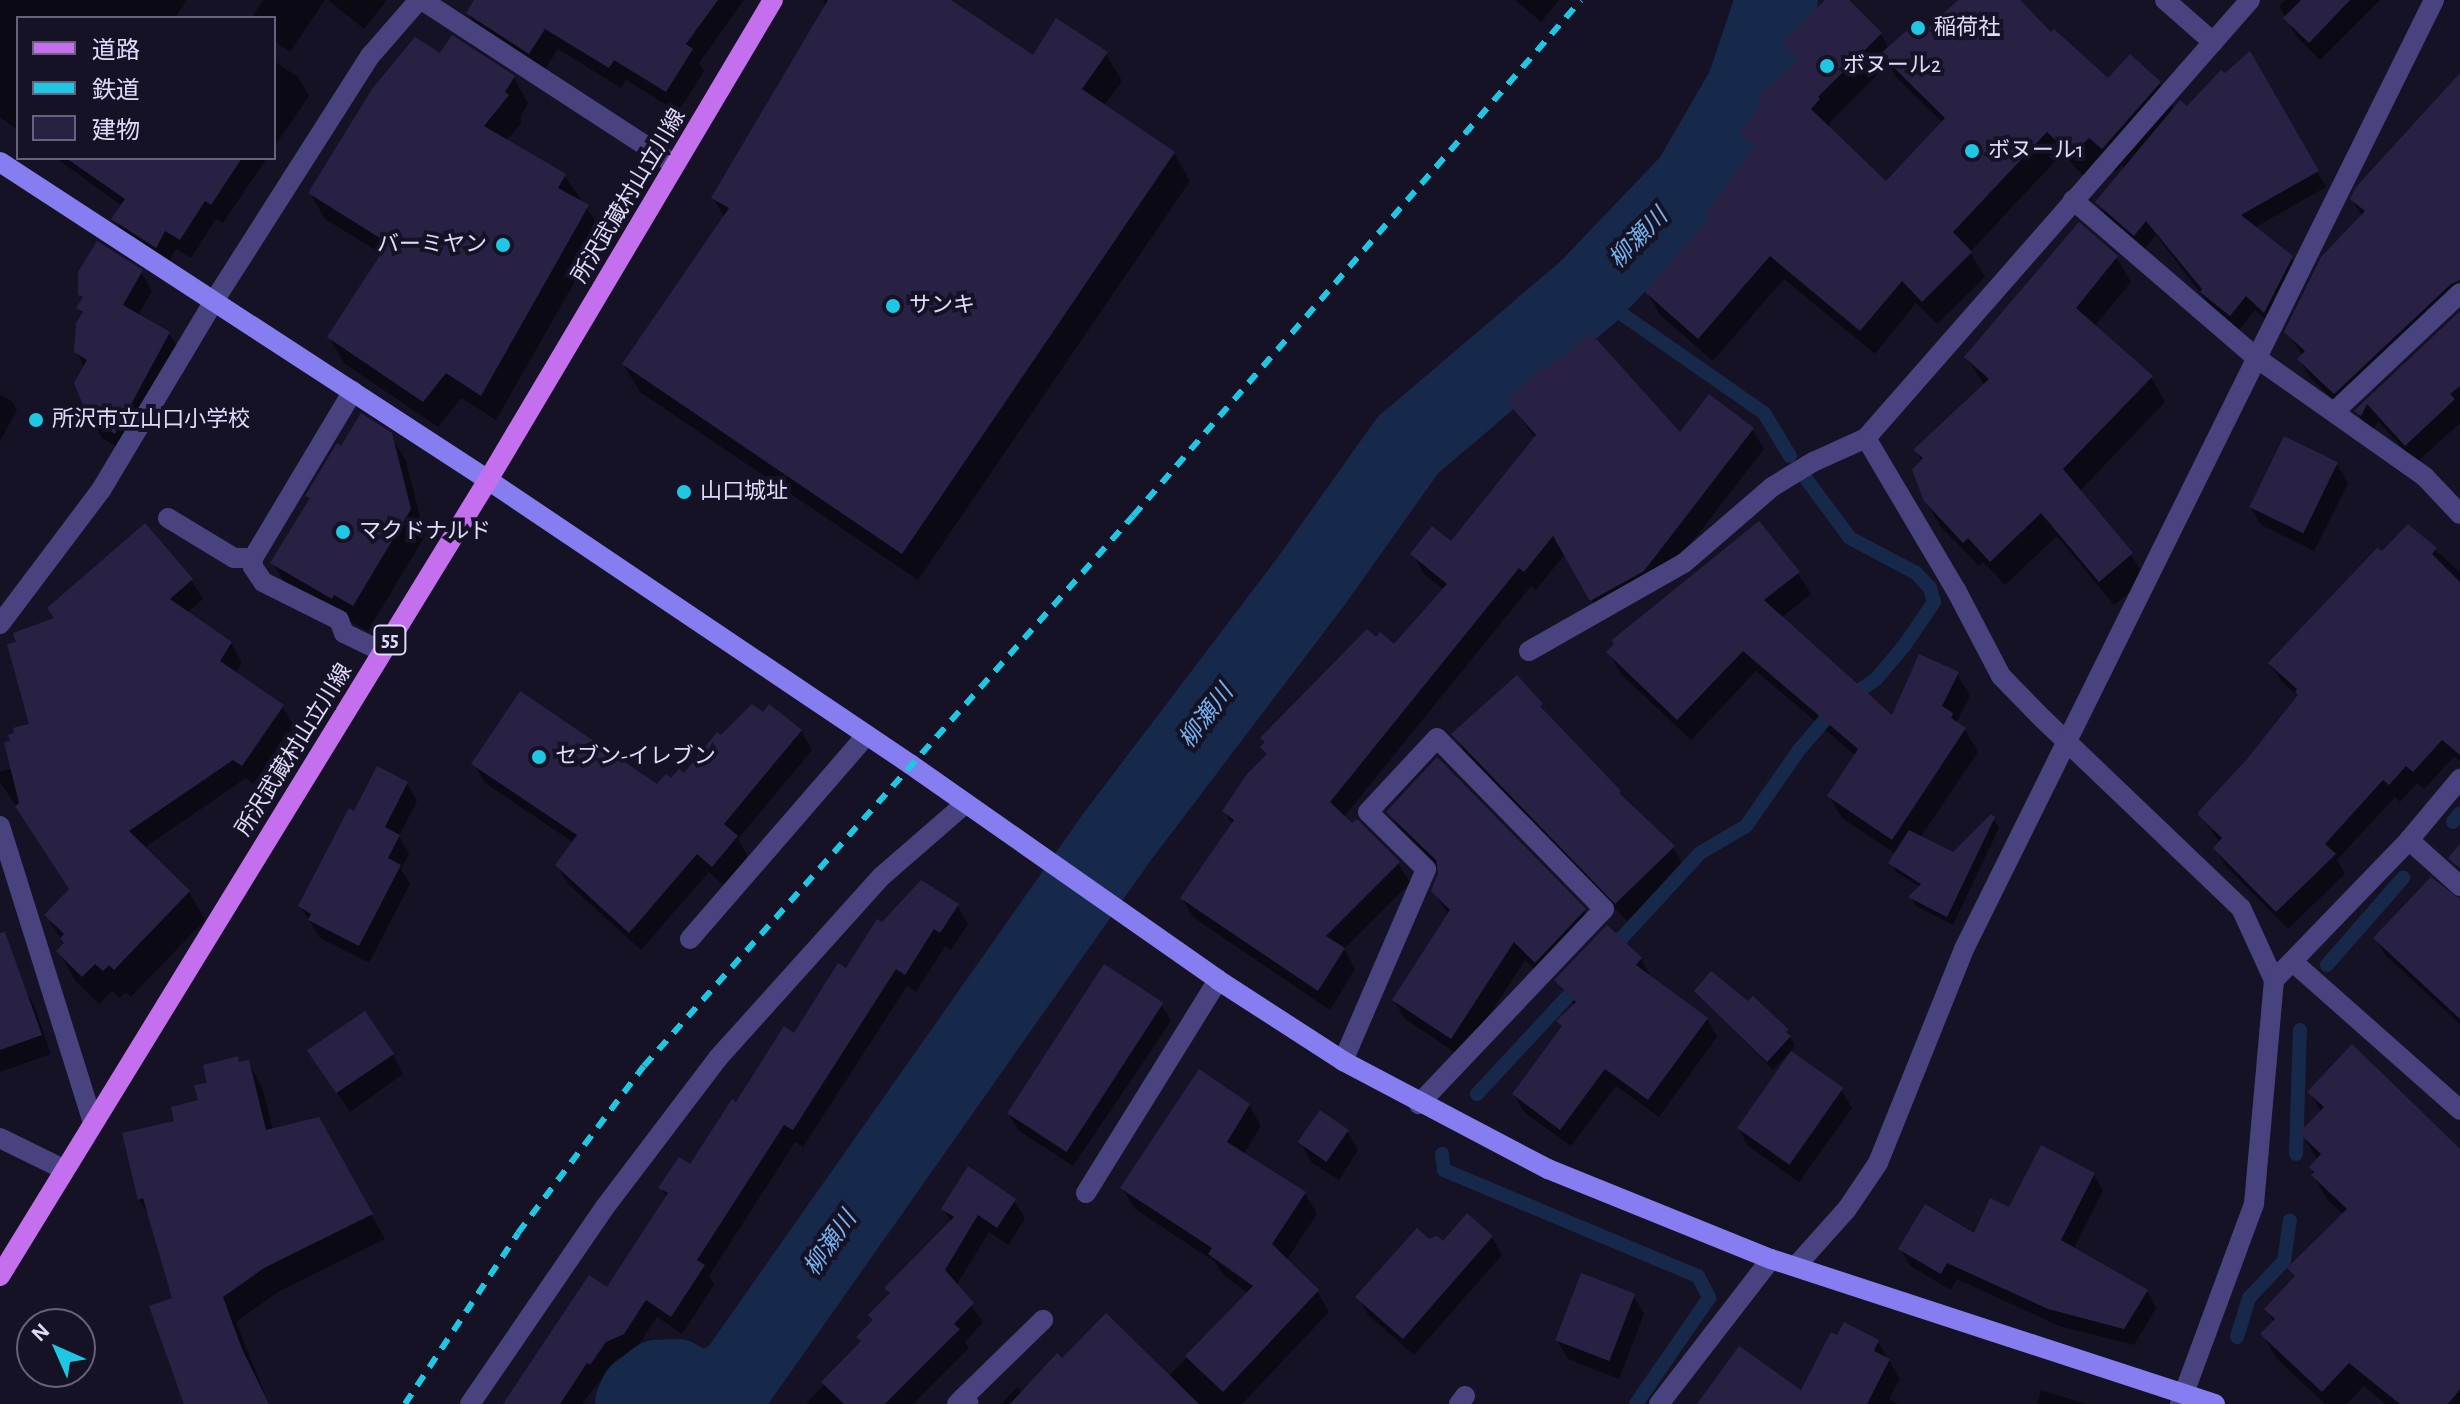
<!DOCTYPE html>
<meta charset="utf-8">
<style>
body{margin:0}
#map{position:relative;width:2460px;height:1404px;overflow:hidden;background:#161225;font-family:"Alegreya Sans","Noto Sans JP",sans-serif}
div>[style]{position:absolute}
.shadow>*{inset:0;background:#0007}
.stream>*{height:14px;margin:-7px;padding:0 7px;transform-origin:7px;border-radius:7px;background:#17294a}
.river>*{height:82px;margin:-41px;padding:0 41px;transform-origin:41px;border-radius:41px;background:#17294a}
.building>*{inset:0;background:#292144;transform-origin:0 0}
.lane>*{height:20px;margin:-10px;padding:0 10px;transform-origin:10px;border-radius:10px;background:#48437f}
.street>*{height:20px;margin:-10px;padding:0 10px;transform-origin:10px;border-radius:10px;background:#48437f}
.secondary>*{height:20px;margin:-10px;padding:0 10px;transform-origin:10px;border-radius:10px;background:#857df0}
.primary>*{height:20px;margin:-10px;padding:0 10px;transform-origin:10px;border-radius:10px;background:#c36fee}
.rail>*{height:6px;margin-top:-3px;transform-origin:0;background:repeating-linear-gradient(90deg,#1ec8e4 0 12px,transparent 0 22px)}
.dots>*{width:22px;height:22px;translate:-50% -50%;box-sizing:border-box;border:4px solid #161225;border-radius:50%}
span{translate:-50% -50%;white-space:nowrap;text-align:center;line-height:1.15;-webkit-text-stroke:8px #161225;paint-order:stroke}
.shield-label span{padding:2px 6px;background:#161225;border:2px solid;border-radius:6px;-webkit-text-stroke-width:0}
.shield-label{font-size:20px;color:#e0dbfb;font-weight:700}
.poi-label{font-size:22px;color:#e0dbfb}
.left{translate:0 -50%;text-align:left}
.right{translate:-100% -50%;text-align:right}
.street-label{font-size:22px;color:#e0dbfb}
.water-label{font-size:24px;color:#75b2ef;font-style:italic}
.legend{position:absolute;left:16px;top:16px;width:260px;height:144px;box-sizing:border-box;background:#161225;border:2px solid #67627b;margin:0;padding:10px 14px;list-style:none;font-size:24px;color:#e0dbfb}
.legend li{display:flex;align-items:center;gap:16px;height:40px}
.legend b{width:40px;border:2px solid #67627b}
.north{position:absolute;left:16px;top:1308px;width:80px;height:80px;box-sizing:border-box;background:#161225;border:2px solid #67627b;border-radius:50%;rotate:315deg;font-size:22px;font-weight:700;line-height:32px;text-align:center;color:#e0dbfb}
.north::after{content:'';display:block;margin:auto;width:28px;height:36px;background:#1ec8e4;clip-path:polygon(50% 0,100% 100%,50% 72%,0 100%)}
</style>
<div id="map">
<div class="shadow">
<div style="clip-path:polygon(0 0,187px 0,175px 18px,18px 18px,18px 130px,0 117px)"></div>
<div style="clip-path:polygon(263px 0,325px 0,290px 52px,274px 41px,274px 18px,253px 16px)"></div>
<div style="clip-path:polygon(328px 0,387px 0,364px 29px)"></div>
<div style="clip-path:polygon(476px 0,744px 0,699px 63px,704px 71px,678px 112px,626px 80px,621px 88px,558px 49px,542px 74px,480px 34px,468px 13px)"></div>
<div style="clip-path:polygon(823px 0,947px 0,1033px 58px,1106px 54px,1122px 81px,1104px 106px,1174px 153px,1190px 181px,918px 580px,640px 392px,624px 365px,725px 218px,713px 198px,826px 8px)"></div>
<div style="clip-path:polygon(1515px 0,1559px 0,1541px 22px)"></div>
<div style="clip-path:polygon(evenodd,1827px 0,1846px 0,1881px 34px,1889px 49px,1928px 31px,1961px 0,2011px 0,2108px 81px,2159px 83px,2174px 109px,2187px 108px,2249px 54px,2326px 187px,2254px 228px,2291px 257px,2300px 273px,2274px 327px,2255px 310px,2239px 330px,2211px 307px,2156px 235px,2144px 250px,2107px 218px,2098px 202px,2125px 170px,2122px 165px,2116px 172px,2104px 160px,2086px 178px,2062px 154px,1970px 252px,1985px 277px,1937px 324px,1916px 303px,1875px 354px,1784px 279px,1713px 361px,1661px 316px,1647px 293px,1711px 218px,1754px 152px,1742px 131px,1796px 64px,1784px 43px,1827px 0,1888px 64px,1897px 78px,1943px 123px,1886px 184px,1828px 129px,1831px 121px,1888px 64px)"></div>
<div style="clip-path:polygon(2285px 0,2380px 0,2320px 60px,2296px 36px,2279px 6px)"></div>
<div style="clip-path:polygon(441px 56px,514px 78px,528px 103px,520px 118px,522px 122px,506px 141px,564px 175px,603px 232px,496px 420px,461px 398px,438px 427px,344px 363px,329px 337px,383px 255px,325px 219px,310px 193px)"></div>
<div style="clip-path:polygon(274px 61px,298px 77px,309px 96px,274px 147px)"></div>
<div style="clip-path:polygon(2460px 76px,2460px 303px,2346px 411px,2310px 378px,2300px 360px,2303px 356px,2287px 332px,2362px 216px,2352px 199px)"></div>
<div style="clip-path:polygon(56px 158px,267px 158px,223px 223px,216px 219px,191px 258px,176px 249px,167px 266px,125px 238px,114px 219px,122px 206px)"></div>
<div style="clip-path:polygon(2116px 257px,2131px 282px,2094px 327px,2151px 377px,2165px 402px,2079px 492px,2131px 555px,2146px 579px,2114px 605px,2057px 536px,2005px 585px,1983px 562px,1979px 566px,1940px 526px,1926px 501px,1922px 462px,1916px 450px,1985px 386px,1966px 357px)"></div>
<div style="clip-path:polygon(141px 272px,152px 291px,138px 316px,169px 333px,180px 352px,126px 452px,102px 438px,91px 418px,85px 368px,76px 352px,83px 316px,79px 308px,83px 300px,80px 294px)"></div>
<div style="clip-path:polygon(2460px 314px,2460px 423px,2416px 463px,2378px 421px,2372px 433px,2367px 430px,2357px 411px)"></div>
<div style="clip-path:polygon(0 395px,12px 401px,17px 410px,0 441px)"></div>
<div style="clip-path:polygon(1509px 402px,1680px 435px,1752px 429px,1764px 449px,1654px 591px,1603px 620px,1565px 554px,1536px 590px,1531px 586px,1343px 818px,1398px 863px,1410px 883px,1344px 949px,1355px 969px,1330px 1010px,1194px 918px,1182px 898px,1233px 825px,1224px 811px,1268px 756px,1262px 747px,1394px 647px,1444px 590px,1424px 574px,1413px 554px,1451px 544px,1536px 439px)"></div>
<div style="clip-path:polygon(390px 434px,406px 461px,425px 536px,368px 631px,288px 589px,273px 563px,311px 501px,308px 496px,341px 449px)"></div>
<div style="clip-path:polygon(2337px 464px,2348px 483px,2314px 551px,2261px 525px,2250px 506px)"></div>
<div style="clip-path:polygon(2409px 526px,2460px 572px,2460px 761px,2454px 757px,2424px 789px,2417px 783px,2400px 802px,2395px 797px,2337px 860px,2345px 874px,2288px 929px,2226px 866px,2215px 848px,2220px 843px,2200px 815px,2299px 697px,2281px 681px,2270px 663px)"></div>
<div style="clip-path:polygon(1798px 573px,1811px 594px,1781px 618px,1893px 718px,1957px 674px,1970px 696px,1956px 723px,1965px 730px,1978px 752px,1920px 838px,1953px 855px,1993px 818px,1999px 828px,1953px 925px,1916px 906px,1911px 897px,1920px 887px,1896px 872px,1891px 863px,1896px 854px,1842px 818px,1829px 796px,1856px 756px,1756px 671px,1691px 740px,1621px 674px,1609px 653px)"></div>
<div style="clip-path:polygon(191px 580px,203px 599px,187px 613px,231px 643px,242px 663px,235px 674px,282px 707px,294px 726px,253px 784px,246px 778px,144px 848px,189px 892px,205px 920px,131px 997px,126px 992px,120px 998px,112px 991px,99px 1004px,75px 980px,59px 952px,65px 945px,44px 913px,133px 881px,69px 887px,0 782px,0 771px,13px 769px,12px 742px,31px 725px,9px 646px)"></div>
<div style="clip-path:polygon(1516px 678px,1625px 802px,1673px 847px,1684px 866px,1627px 921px,1465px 753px,1454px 734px)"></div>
<div style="clip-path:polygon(801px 731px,812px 750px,738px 839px,748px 857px,723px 885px,709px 872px,641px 950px,568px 884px,557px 865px,574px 843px,485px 783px,474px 764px,658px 786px,684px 776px,721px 738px)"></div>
<div style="clip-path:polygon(407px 783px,417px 801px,399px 836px,409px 854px,401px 869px,410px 884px,369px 963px,320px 938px,300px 906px,355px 814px)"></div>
<div style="clip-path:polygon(1389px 812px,1584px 910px,1595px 929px,1547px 980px,1525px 960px,1462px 1057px,1405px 1019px,1394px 1000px,1449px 915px,1433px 891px,1440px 870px,1400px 831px)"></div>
<div style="clip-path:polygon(2460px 899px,2460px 1024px,2386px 956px,2375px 938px)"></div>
<div style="clip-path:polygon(957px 905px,968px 924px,951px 950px,945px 946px,916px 992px,907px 986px,803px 1147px,795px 1142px,709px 1276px,714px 1285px,682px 1334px,657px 1317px,634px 1352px,616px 1360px,582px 1404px,504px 1404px,607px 1290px,667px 1198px,661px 1188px,691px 1167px,883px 925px)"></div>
<div style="clip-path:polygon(1641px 959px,1651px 977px,1707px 1019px,1717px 1037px,1659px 1117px,1616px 1086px,1571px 1146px,1525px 1113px,1514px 1095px,1563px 1028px,1559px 1022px,1574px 1005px,1557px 981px)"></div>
<div style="clip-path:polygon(23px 986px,34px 1005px,51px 1054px,0 1072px,0 994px)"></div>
<div style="clip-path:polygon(1696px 991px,1787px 1031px,1795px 1046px,1773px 1070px)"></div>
<div style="clip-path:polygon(1161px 1004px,1171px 1021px,1073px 1166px,1018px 1130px,1008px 1112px)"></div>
<div style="clip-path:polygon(393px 1055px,403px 1074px,350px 1112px,322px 1070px)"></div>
<div style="clip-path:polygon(237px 1058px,241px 1064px,248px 1062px,262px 1087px,273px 1131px,318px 1120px,385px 1239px,278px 1292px,236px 1322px,269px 1404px,184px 1404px,174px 1299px,151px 1219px,139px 1199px,176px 1123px,201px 1102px,209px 1084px)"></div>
<div style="clip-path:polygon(1841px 1089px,1852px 1108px,1799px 1182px,1748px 1146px,1738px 1127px)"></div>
<div style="clip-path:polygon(2310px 1092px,2460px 1149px,2460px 1404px,2385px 1404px,2364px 1386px,2347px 1404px,2325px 1404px,2277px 1359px,2262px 1334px,2274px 1323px,2267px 1309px,2296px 1279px,2290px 1269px,2344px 1215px,2327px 1199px,2313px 1175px,2311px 1167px,2318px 1160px,2301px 1133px,2321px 1112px)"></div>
<div style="clip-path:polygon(1249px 1105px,1261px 1126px,1243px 1155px,1305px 1193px,1317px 1214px,1286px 1261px,1317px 1291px,1329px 1312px,1242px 1404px,1001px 1404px,1017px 1387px,1023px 1393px,1062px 1361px,1168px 1377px,1248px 1293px,1223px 1275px,1215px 1262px,1135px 1209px,1122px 1188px)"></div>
<div style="clip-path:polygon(1347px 1131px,1358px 1150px,1339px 1180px,1312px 1163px,1301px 1143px)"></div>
<div style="clip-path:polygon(2094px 1174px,2103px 1191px,2073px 1250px,2147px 1291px,2156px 1308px,2134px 1345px,2059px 1326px,1957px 1279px,1951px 1290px,1910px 1266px,1901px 1249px,1975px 1236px,2010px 1210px)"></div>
<div style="clip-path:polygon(1014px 1200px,1025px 1219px,1008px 1245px,989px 1232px,956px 1286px,983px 1322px,965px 1342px,969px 1348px,913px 1404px,806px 1404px,862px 1343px,859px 1337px,874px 1321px,891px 1295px,887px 1288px,951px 1222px,944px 1209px)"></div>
<div style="clip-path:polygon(1492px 1237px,1502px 1255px,1414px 1355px,1368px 1315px,1358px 1297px,1429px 1242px)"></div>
<div style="clip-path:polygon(1633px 1295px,1644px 1314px,1619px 1379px,1568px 1359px,1557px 1340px)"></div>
<div style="clip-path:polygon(1878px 1342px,1900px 1379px,1889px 1399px,1899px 1404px,1699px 1404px,1802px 1393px)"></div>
<div style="clip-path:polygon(2041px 1390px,2087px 1404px,2037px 1404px)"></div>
</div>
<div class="stream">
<div style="left:1589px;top:291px;width:213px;rotate:34.9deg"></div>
<div style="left:1764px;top:413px;width:50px;rotate:58.8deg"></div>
<div style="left:2453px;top:822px;width:11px;rotate:-52deg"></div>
<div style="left:1608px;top:953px;width:136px;rotate:-47.4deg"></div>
<div style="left:1700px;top:853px;width:53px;rotate:-30.4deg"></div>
<div style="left:1746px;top:826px;width:93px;rotate:-55.1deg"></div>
<div style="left:1799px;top:750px;width:57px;rotate:-49.3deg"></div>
<div style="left:1836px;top:707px;width:49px;rotate:-35deg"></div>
<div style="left:1876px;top:679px;width:43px;rotate:-49.7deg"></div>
<div style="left:1904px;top:646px;width:53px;rotate:-55.7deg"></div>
<div style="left:1934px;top:602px;width:15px;rotate:-106deg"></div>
<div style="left:1930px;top:588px;width:21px;rotate:-133deg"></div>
<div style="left:1916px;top:573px;width:75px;rotate:-152.1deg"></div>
<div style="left:1850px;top:538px;width:72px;rotate:-126.6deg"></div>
<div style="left:2327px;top:965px;width:116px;rotate:-48.9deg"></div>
<div style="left:1477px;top:1094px;width:151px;rotate:-47.1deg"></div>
<div style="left:1442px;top:1154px;width:16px;rotate:83deg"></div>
<div style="left:1444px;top:1170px;width:275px;rotate:22.7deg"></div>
<div style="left:1698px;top:1276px;width:25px;rotate:63deg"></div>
<div style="left:1709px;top:1298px;width:129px;rotate:124.6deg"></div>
<div style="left:2296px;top:1154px;width:124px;rotate:-88.2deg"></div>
<div style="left:2237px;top:1337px;width:41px;rotate:-72.9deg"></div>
<div style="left:2249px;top:1298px;width:51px;rotate:-46.6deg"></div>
<div style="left:2284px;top:1261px;width:41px;rotate:-81.7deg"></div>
</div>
<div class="river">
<div style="left:636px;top:1404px;width:10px;rotate:-66deg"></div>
<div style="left:640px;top:1395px;width:23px;rotate:-38deg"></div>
<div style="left:658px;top:1381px;width:18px;rotate:-3deg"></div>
<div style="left:676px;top:1380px;width:19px;rotate:32deg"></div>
<div style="left:692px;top:1390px;width:18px"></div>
<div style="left:710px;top:1390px;width:27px;rotate:-22deg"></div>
<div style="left:735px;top:1380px;width:664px;rotate:-54.87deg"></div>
<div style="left:1117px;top:837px;width:323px;rotate:-52.8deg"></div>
<div style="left:1312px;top:580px;width:166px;rotate:-54.6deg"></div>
<div style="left:1408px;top:445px;width:238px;rotate:-40.4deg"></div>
<div style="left:1589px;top:291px;width:151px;rotate:-46.3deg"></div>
<div style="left:1693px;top:182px;width:108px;rotate:-59.9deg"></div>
<div style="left:1747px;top:89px;width:94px;rotate:-71.4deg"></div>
</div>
<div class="building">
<div style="clip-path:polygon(474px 0,718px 0,686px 44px,693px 49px,666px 92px,614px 60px,609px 68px,545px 29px,529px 54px,466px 13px)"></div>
<div style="clip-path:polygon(828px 0,951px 0,1033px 55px,1056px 18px,1108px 52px,1082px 89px,1175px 152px,902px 554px,622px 364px,729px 208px,711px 198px)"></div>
<div style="clip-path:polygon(1825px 0,1849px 0,1882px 33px,1818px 97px,1820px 99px,1811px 109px,1886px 181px,1945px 118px,1880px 54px,1919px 20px,1928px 28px,1958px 0,2020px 0,2051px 32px,2054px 29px,2108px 78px,2130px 54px,2161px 82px,2102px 149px,2089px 138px,2071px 155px,2047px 132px,1953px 232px,1972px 252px,1922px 302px,1902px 281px,1860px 331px,1770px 256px,1698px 339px,1645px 292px,1710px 217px,1706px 214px,1713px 203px,1755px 146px,1739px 131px,1757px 113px,1754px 110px,1762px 102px,1758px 98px,1798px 59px,1782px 43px)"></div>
<div style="clip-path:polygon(2301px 0,2350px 0,2309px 43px,2283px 18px)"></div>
<div style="clip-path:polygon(452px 35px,515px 76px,505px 92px,509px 95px,484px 126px,566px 174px,558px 188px,589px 205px,481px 396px,446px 373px,423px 402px,327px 337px,388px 243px,308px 193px,372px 89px,415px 37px,440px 53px)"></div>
<div style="clip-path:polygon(2250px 51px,2319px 171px,2241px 215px,2293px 256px,2264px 313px,2246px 296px,2230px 316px,2200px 292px,2202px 289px,2146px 221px,2134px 236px,2095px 202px,2180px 100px,2187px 106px,2221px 70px,2225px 73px)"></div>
<div style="clip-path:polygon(2460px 73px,2460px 280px,2451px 284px,2334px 394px,2297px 359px,2305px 351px,2284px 332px,2321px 257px,2365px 211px,2350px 199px,2356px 187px)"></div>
<div style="clip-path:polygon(66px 158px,242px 158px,211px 205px,205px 201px,180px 240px,165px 231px,156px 248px,111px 219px,125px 199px)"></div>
<div style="clip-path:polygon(2079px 222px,2118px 256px,2076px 308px,2153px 376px,2063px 469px,2133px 553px,2099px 582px,2041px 513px,1990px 562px,1968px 538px,1963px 543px,1924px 501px,1912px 470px,1923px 458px,1913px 450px,1989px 379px,1964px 357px)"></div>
<div style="clip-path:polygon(97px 241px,143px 270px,123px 305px,170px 332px,115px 434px,89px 419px,74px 383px,87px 360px,74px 352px,76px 323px,83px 312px,76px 308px,83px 297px,78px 295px,78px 272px)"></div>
<div style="clip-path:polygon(2460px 311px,2460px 386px,2450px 394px,2455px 399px,2405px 446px,2367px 404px,2361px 416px,2354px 411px)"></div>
<div style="clip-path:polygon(1590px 332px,1680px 432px,1709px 394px,1754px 428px,1644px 571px,1590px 601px,1553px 536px,1524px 572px,1519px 568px,1330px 802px,1352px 823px,1357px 819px,1400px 862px,1326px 936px,1345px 948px,1318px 991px,1180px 898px,1234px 820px,1222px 811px,1247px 774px,1267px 754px,1260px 747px,1265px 742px,1260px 738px,1367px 629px,1376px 637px,1380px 632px,1394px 644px,1447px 584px,1410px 554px,1432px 526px,1451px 541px,1536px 435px,1506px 401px,1545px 366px,1547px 369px,1560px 356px,1563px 359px)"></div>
<div style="clip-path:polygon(361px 413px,392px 433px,411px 509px,353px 606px,334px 595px,332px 599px,270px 563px,310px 498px,305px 496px,337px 443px,341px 446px)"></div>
<div style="left:2284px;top:436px;width:60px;height:79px;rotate:26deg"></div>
<div style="clip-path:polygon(1759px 521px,1800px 572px,1764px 600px,1892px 715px,1919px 654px,1959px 672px,1942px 706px,1953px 713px,1951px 718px,1966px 728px,1892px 840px,1827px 796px,1858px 749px,1743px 651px,1677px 720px,1606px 652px,1614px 644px,1612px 640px)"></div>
<div style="clip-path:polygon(145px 523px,193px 579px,170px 599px,232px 642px,220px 661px,284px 705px,242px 766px,233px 760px,129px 831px,190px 891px,114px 970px,109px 965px,103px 971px,95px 964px,82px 977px,56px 951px,64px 943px,60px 938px,64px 934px,44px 915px,69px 889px,15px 806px,19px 803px,4px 742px,10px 741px,8px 735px,14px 733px,13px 728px,29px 724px,7px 644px,16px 642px,13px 633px,54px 618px,47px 608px)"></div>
<div style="clip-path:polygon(2408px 524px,2437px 548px,2432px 554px,2460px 582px,2460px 755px,2442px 740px,2413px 772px,2406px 766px,2389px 785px,2383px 780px,2325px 844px,2336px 854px,2276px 912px,2213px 848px,2222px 838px,2198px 815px,2199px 811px,2247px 759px,2298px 695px,2295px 692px,2297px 689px,2268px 663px,2377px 548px,2382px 551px)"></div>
<div style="clip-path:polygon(1517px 675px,1543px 704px,1540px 706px,1621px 791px,1619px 793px,1675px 846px,1615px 904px,1451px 734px)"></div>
<div style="clip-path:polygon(520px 691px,657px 784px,666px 774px,671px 778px,679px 769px,684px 773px,717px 732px,721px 735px,752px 704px,763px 712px,769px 704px,802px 730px,724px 824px,738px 836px,712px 867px,697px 854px,629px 933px,555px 865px,577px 835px,471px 764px)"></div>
<div style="clip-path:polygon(1437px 757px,1586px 909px,1535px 963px,1514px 942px,1451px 1039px,1392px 1000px,1450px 910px,1431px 891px,1438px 873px,1436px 860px,1386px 812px)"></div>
<div style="clip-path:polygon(377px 766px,408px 782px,385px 827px,400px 835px,388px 858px,401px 865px,359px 946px,308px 920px,311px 914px,298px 906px,349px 808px,354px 811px)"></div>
<div style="clip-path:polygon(1991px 814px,1995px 817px,1947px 917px,1908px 897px,1921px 884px,1888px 863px,1909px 830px,1953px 852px)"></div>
<div style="clip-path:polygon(2460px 844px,2460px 868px,2448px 858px)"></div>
<div style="clip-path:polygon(2431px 877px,2460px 899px,2460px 1019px,2373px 938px)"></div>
<div style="clip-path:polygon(921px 880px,959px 904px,940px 933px,934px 929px,905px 975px,896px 969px,793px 1130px,784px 1125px,697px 1260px,705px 1265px,671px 1317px,646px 1300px,624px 1334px,606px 1342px,590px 1365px,587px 1363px,560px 1404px,503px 1404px,589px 1275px,607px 1287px,668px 1193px,658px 1188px,679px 1157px,690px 1164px,732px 1099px,736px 1102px,784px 1026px,794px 1033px,838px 963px,846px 968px,877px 919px,882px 922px)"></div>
<div style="clip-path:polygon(1607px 925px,1642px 958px,1636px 965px,1708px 1018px,1648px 1100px,1605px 1069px,1560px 1130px,1512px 1094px,1562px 1026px,1556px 1021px,1576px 1002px,1554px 980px)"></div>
<div style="clip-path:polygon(5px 932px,42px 1035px,0 1050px,0 933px)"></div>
<div style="left:1104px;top:964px;width:71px;height:178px;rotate:33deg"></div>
<div style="clip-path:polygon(1711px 971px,1748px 1001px,1753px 996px,1789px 1030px,1786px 1032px,1791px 1036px,1767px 1062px,1694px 991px)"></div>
<div style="left:365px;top:1011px;width:52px;height:70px;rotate:56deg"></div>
<div style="clip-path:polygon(2352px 1044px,2460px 1149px,2460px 1389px,2448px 1404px,2400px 1404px,2349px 1363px,2322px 1392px,2260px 1334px,2275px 1319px,2264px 1309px,2295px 1276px,2287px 1268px,2347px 1209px,2311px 1175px,2314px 1172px,2309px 1167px,2321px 1154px,2299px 1133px,2324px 1107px,2307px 1092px)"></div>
<div style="left:1791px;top:1051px;width:64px;height:94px;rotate:35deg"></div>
<div style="clip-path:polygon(238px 1056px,239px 1062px,249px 1060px,266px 1130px,319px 1117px,373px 1214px,264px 1268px,223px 1297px,242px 1349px,269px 1404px,184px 1404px,149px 1306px,172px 1298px,143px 1198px,138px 1200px,122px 1133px,174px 1121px,171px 1107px,198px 1100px,194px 1085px,207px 1083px,203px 1065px)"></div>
<div style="clip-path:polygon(1199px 1069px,1250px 1104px,1227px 1142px,1306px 1192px,1272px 1244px,1319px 1290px,1223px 1392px,1185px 1356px,1253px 1286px,1208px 1254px,1212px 1248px,1120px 1188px)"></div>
<div style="left:1320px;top:1110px;width:35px;height:39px;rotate:35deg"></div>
<div style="clip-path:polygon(2041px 1145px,2095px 1173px,2061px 1240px,2148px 1290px,2124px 1329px,2048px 1309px,1947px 1263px,1941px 1274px,1898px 1249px,1925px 1204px,1974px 1233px,1990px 1198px,2009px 1207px)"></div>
<div style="clip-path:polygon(968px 1166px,1016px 1199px,997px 1228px,978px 1215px,945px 1270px,974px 1303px,954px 1324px,960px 1329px,885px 1404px,844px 1404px,821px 1382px,861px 1341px,856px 1337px,873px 1320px,868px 1315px,890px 1293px,884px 1288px,954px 1217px,941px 1209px)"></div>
<div style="clip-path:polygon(1467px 1213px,1493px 1236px,1403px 1339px,1355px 1297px,1417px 1228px,1429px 1239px,1437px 1236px,1443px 1241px)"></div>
<div style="left:1581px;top:1273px;width:58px;height:72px;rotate:21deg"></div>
<div style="clip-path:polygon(1106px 1313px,1199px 1404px,1010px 1404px,1057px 1353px,1062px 1358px)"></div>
<div style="clip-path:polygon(1844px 1322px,1879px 1340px,1874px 1351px,1890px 1359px,1867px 1404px,1697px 1404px,1739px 1346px,1801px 1390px,1831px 1332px,1837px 1335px)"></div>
</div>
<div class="lane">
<div style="left:2165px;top:0;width:64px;rotate:41.2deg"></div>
<div style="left:353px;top:391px;width:195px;rotate:120.9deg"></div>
<div style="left:253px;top:558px;width:9px;rotate:90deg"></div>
<div style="left:253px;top:567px;width:18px;rotate:56deg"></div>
<div style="left:263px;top:582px;width:85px;rotate:26.6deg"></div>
<div style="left:339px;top:620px;width:14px;rotate:69deg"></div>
<div style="left:344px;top:633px;width:43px;rotate:26deg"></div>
<div style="left:2335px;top:411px;width:172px;rotate:-43.3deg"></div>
<div style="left:168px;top:518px;width:77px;rotate:31.2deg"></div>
<div style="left:234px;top:558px;width:19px"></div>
<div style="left:1529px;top:651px;width:178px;rotate:-29.6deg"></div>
<div style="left:1684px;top:563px;width:116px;rotate:-40.8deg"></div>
<div style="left:1772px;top:487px;width:48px;rotate:-31.4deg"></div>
<div style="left:1813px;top:462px;width:58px;rotate:-24.4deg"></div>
<div style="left:690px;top:939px;width:270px;rotate:-49.1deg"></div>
<div style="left:0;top:1138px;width:72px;rotate:26.2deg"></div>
<div style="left:1086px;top:1193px;width:251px;rotate:-58.2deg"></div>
<div style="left:963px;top:1398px;width:112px;rotate:-44.3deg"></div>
<div style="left:1459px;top:1404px;width:10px;rotate:-53deg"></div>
</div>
<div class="street">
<div style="left:422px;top:0;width:302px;rotate:33.1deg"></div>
<div style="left:2250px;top:0;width:582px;rotate:131.24deg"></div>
<div style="left:1866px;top:438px;width:177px;rotate:59.4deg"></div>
<div style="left:1956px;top:590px;width:97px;rotate:62.4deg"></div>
<div style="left:2001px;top:676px;width:60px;rotate:45.7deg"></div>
<div style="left:2043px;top:719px;width:274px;rotate:43.7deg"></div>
<div style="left:2241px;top:908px;width:79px;rotate:65.4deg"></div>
<div style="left:2073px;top:200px;width:244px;rotate:40.7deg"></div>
<div style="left:2258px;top:359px;width:204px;rotate:35.2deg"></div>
<div style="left:2425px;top:477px;width:51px;rotate:46.6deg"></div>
<div style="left:0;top:624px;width:168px;rotate:-53deg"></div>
<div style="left:101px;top:490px;width:220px;rotate:-59.1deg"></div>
<div style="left:214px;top:301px;width:292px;rotate:-57.5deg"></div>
<div style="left:371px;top:55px;width:73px;rotate:-48.9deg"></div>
<div style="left:0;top:826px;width:311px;rotate:72.6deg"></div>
<div style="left:2409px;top:840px;width:69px;rotate:42deg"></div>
<div style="left:2293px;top:962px;width:223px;rotate:41.5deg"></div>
<div style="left:1343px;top:1061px;width:209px;rotate:-66.6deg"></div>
<div style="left:1426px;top:869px;width:81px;rotate:-135.5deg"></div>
<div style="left:1368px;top:812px;width:101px;rotate:-47deg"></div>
<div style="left:1437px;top:738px;width:239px;rotate:45.7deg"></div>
<div style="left:1604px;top:909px;width:269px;rotate:133.5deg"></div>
<div style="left:1796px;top:1266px;width:76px;rotate:-48.2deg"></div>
<div style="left:1847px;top:1209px;width:55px;rotate:-56deg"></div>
<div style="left:1878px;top:1163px;width:231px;rotate:-68.1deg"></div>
<div style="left:1964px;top:949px;width:1059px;rotate:-63.65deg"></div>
<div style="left:470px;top:1404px;width:239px;rotate:-55.6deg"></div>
<div style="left:605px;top:1207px;width:187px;rotate:-52.8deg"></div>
<div style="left:718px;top:1058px;width:245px;rotate:-48deg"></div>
<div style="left:882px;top:876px;width:111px;rotate:-41deg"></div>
<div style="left:957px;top:1404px;width:8px;rotate:-45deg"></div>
<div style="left:963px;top:1398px;width:8px;rotate:45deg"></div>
<div style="left:1659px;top:1404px;width:183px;rotate:-52.3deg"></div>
<div style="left:2180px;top:1404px;width:213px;rotate:-69.7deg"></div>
<div style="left:2254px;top:1204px;width:225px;rotate:-84.9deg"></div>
<div style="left:2274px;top:980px;width:194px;rotate:-46deg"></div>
<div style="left:2409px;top:840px;width:80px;rotate:-50.1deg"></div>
</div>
<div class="secondary">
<div style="left:0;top:162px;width:582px;rotate:33.09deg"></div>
<div style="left:488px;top:480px;width:509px;rotate:33.94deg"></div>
<div style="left:910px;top:764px;width:376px;rotate:35deg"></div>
<div style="left:1218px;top:980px;width:149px;rotate:32.9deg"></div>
<div style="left:1343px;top:1061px;width:232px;rotate:27.8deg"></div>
<div style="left:1548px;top:1169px;width:240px;rotate:22deg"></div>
<div style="left:1771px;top:1259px;width:467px;rotate:18.1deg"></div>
</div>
<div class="primary">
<div style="left:0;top:1276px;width:934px;rotate:-58.49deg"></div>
<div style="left:488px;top:480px;width:558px;rotate:-59.3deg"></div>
</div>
<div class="rail">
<div style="left:405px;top:1404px;width:205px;rotate:-56.5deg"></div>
<div style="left:518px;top:1233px;width:209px;rotate:-53deg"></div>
<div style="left:644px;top:1066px;width:736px;rotate:-48.36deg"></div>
<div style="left:1133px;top:516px;width:683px;rotate:-49.03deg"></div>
</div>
<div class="dots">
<div style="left:1918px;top:28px;background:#1ec8e4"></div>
<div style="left:1827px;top:66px;background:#1ec8e4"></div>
<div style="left:1972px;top:151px;background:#1ec8e4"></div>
<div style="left:503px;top:245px;background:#1ec8e4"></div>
<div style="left:893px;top:306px;background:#1ec8e4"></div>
<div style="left:36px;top:420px;background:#1ec8e4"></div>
<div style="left:684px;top:492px;background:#1ec8e4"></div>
<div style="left:343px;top:532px;background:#1ec8e4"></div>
<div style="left:539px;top:757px;background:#1ec8e4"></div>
</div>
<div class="shield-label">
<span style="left:390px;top:640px">55</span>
</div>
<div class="poi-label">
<span class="left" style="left:1934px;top:28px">稲荷社</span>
<span class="left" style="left:1843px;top:66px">ボヌール2</span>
<span class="left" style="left:1988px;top:151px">ボヌール1</span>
<span class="right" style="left:487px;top:245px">バーミヤン</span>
<span class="left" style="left:909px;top:306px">サンキ</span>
<span class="left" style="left:52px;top:420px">所沢市立山口小学校</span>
<span class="left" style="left:700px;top:492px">山口城址</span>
<span class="left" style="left:359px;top:532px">マクドナルド</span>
<span class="left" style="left:555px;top:757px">セブン-イレブン</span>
</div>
<div class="street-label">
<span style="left:629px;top:196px;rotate:-59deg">所沢武蔵村山立川線</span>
<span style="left:294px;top:750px;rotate:-58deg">所沢武蔵村山立川線</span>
</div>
<div class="water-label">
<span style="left:1639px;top:239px;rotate:-46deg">柳瀬川</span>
<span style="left:1207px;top:717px;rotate:-53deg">柳瀬川</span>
<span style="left:831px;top:1244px;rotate:-55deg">柳瀬川</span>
</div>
<ul class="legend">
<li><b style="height:10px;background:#c36fee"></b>道路</li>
<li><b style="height:10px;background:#1ec8e4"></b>鉄道</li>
<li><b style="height:22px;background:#292144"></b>建物</li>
</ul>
<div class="north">N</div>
</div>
